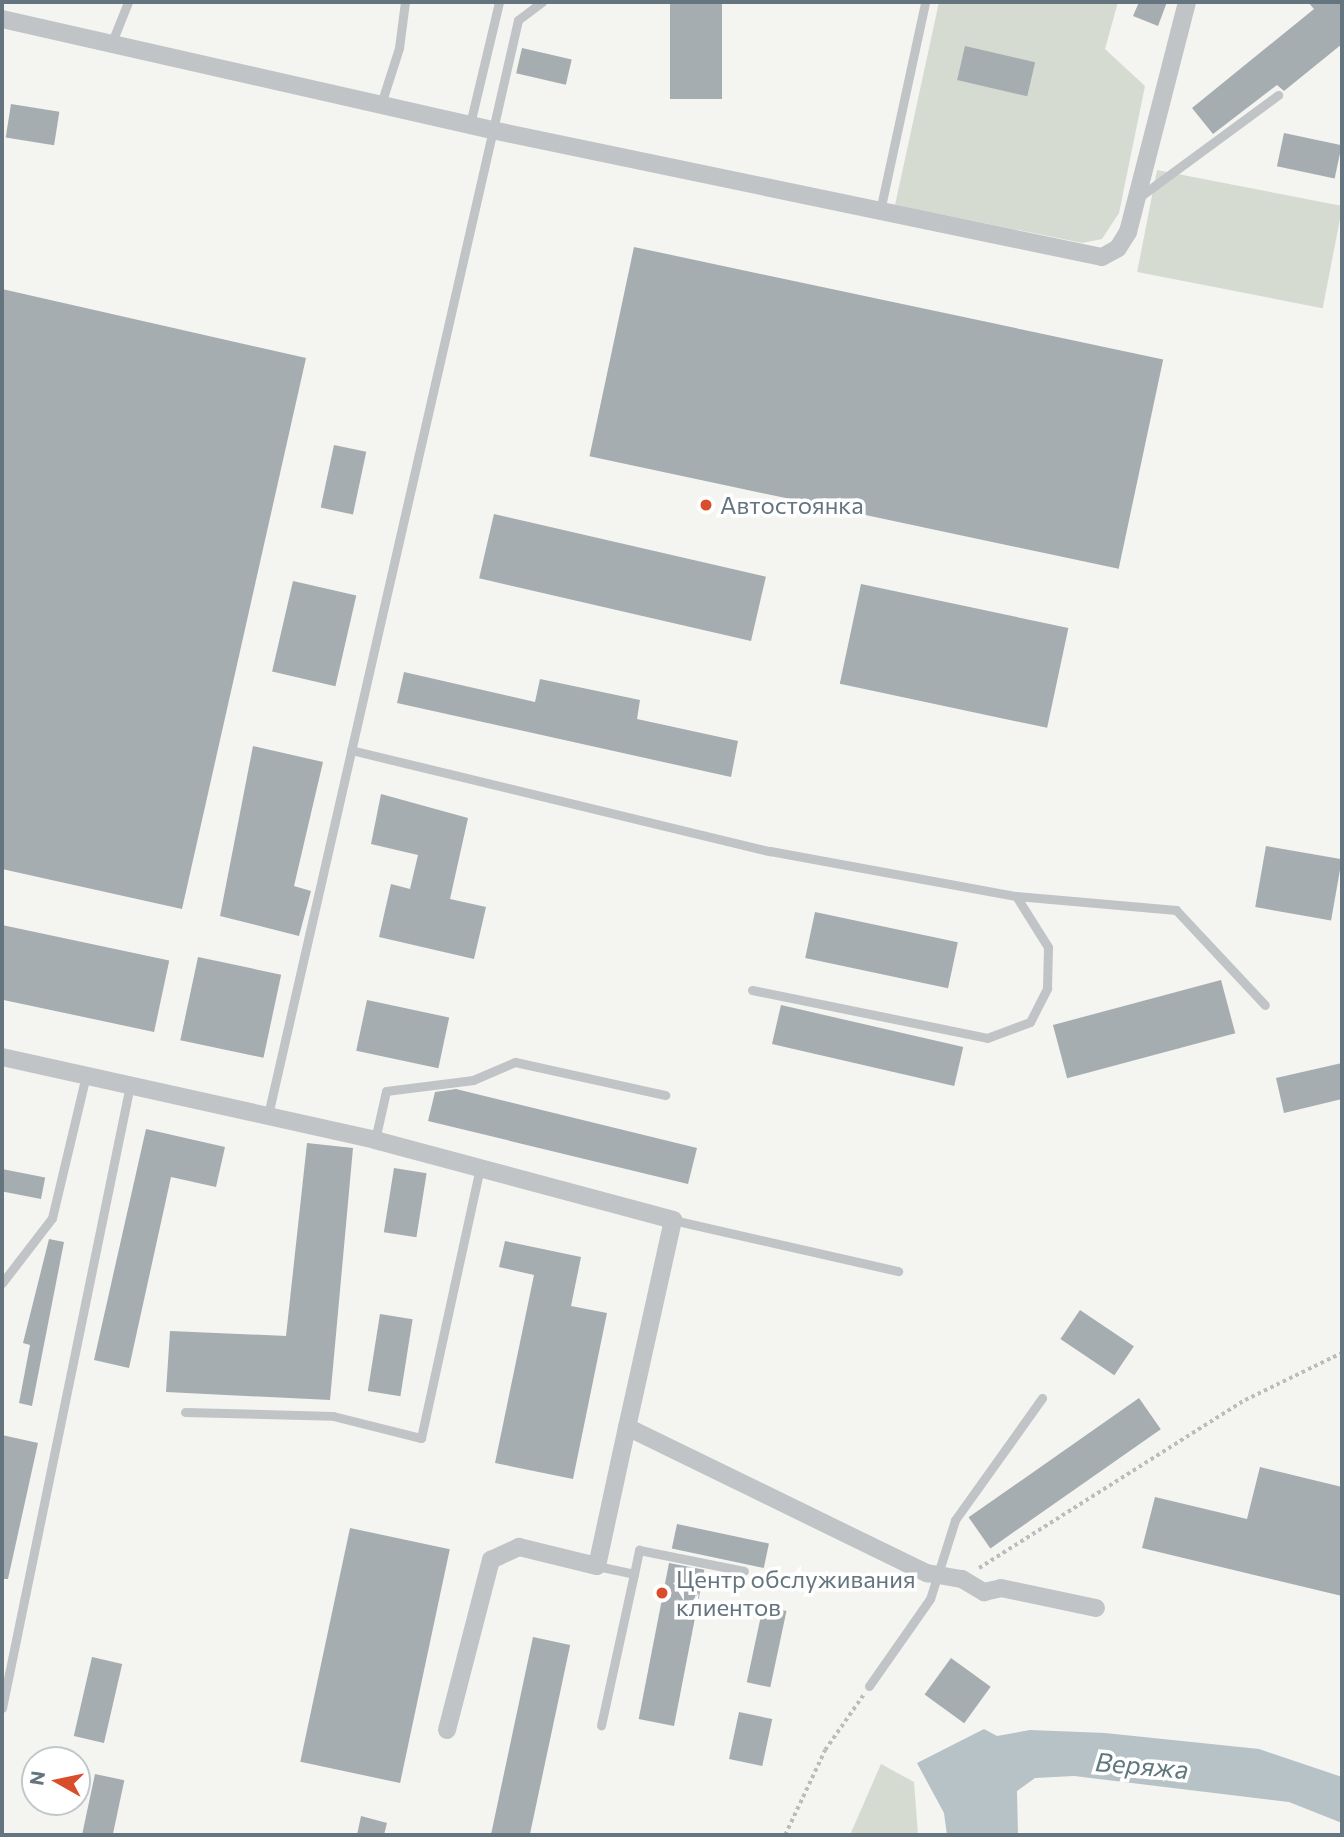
<!DOCTYPE html>
<meta charset="utf-8">
<style>
body{margin:0}
#map{position:relative;width:1344px;height:1837px;overflow:hidden;background:#f4f4f1;font-family:Commissioner,sans-serif}
div>[style]{position:absolute}
.green>*{inset:0;background:#d6dbd2;transform-origin:0 0}
.water>*{inset:0;background:#b6c2c6}
.building>*{inset:0;background:#a5adb1;transform-origin:0 0}
.path>*{height:3.5px;margin-top:-1.75px;transform-origin:0;background:repeating-linear-gradient(90deg,#babcbe 0 3.5px,transparent 0 7px)}
.service>*{height:9px;margin:-4.5px;padding:0 4.5px;transform-origin:4.5px;border-radius:4.5px;background:#c0c4c7}
.minor>*{height:18px;margin:-9px;padding:0 9px;transform-origin:9px;border-radius:9px;background:#c0c4c7}
.dots>*{width:19px;height:19px;translate:-50% -50%;box-sizing:border-box;border:4px solid #fff;border-radius:50%}
span{translate:-50% -50%;white-space:nowrap;text-align:center;line-height:1.15;-webkit-text-stroke:7px #fff;paint-order:stroke}
.poi-label{font-size:24px;color:#657580}
.left{translate:0 -50%;text-align:left}
.water-label{font-size:26px;color:#60777e;font-style:italic}
.frame{position:absolute;inset:0;border:4px solid #657580;pointer-events:none}
.north{position:absolute;left:21px;top:1746px;width:70px;height:70px;box-sizing:border-box;background:#fff;border:2px solid #c1c8cc;border-radius:50%;rotate:279deg;font-size:19px;font-weight:700;line-height:28px;text-align:center;color:#657580}
.north::after{content:'';display:block;margin:auto;width:24px;height:32px;background:#da4d2b;clip-path:polygon(50% 0,100% 100%,50% 72%,0 100%)}
</style>
<div id="map">
<div class="green">
<div style="clip-path:polygon(939px 2px,1118px 2px,1105px 49px,1145px 86px,1119px 213px,1102px 239px,1082px 243px,895px 205px)"></div>
<div style="left:1157px;top:170px;width:189px;height:104px;rotate:11deg"></div>
<div style="clip-path:polygon(881px 1764px,914px 1782px,918px 1835px,850px 1835px)"></div>
</div>
<div class="water">
<div style="clip-path:polygon(984px 1729px,997px 1736px,1030px 1730px,1105px 1733px,1259px 1749px,1342px 1777px,1342px 1823px,1289px 1802px,1074px 1776px,1035px 1778px,1017px 1791px,1018px 1835px,947px 1835px,944px 1813px,917px 1763px)"></div>
</div>
<div class="building">
<div style="left:670px;top:2px;width:52px;height:97px"></div>
<div style="clip-path:polygon(1139px 2px,1167px 2px,1158px 26px,1133px 16px)"></div>
<div style="clip-path:polygon(1308px 2px,1342px 2px,1342px 44px,1284px 91px,1277px 85px,1213px 134px,1192px 108px,1314px 9px)"></div>
<div style="left:965px;top:46px;width:72px;height:35px;rotate:13deg"></div>
<div style="left:522px;top:48px;width:51px;height:26px;rotate:13deg"></div>
<div style="left:11px;top:104px;width:49px;height:34px;rotate:9deg"></div>
<div style="left:1284px;top:133px;width:59px;height:34px;rotate:12deg"></div>
<div style="left:634px;top:247px;width:541px;height:214px;rotate:12deg"></div>
<div style="clip-path:polygon(2px 289px,306px 358px,182px 909px,2px 869px)"></div>
<div style="left:334px;top:445px;width:33px;height:64px;rotate:12deg"></div>
<div style="left:494px;top:514px;width:279px;height:66px;rotate:13deg"></div>
<div style="left:293px;top:581px;width:65px;height:93px;rotate:13deg"></div>
<div style="left:861px;top:584px;width:212px;height:102px;rotate:12deg"></div>
<div style="clip-path:polygon(404px 672px,535px 702px,540px 679px,640px 700px,637px 719px,738px 741px,731px 777px,397px 703px)"></div>
<div style="clip-path:polygon(253px 746px,323px 762px,294px 886px,311px 891px,299px 936px,220px 916px)"></div>
<div style="clip-path:polygon(381px 794px,468px 818px,450px 899px,486px 907px,474px 959px,379px 937px,391px 884px,410px 889px,418px 855px,371px 844px)"></div>
<div style="left:1266px;top:846px;width:77px;height:62px;rotate:10deg"></div>
<div style="left:815px;top:912px;width:146px;height:47px;rotate:12deg"></div>
<div style="left:2px;top:925px;width:171px;height:73px;rotate:12deg"></div>
<div style="left:198px;top:957px;width:85px;height:85px;rotate:12deg"></div>
<div style="left:1221px;top:980px;width:55px;height:174px;rotate:75deg"></div>
<div style="left:367px;top:1000px;width:84px;height:52px;rotate:12deg"></div>
<div style="left:781px;top:1005px;width:187px;height:40px;rotate:13deg"></div>
<div style="clip-path:polygon(1342px 1063px,1342px 1099px,1284px 1113px,1276px 1078px)"></div>
<div style="clip-path:polygon(456px 1089px,697px 1148px,688px 1184px,428px 1121px,435px 1092px)"></div>
<div style="clip-path:polygon(146px 1129px,225px 1147px,216px 1187px,171px 1177px,129px 1368px,94px 1360px)"></div>
<div style="clip-path:polygon(307px 1143px,353px 1148px,330px 1400px,166px 1392px,170px 1331px,286px 1336px)"></div>
<div style="left:394px;top:1168px;width:33px;height:65px;rotate:9deg"></div>
<div style="left:2px;top:1169px;width:44px;height:22px;rotate:11deg"></div>
<div style="clip-path:polygon(49px 1239px,64px 1242px,32px 1406px,19px 1403px,30px 1345px,23px 1343px)"></div>
<div style="clip-path:polygon(505px 1241px,581px 1257px,571px 1306px,607px 1313px,573px 1479px,495px 1463px,534px 1275px,499px 1267px)"></div>
<div style="left:1080px;top:1310px;width:65px;height:35px;rotate:34deg"></div>
<div style="left:380px;top:1314px;width:33px;height:78px;rotate:9deg"></div>
<div style="left:1139px;top:1398px;width:38px;height:208px;rotate:55deg"></div>
<div style="clip-path:polygon(2px 1435px,38px 1443px,8px 1579px,2px 1579px)"></div>
<div style="clip-path:polygon(1260px 1467px,1342px 1487px,1342px 1596px,1142px 1548px,1155px 1497px,1247px 1519px)"></div>
<div style="left:677px;top:1524px;width:94px;height:25px;rotate:12deg"></div>
<div style="left:350px;top:1528px;width:102px;height:239px;rotate:12deg"></div>
<div style="left:669px;top:1563px;width:36px;height:159px;rotate:11deg"></div>
<div style="left:763px;top:1606px;width:24px;height:78px;rotate:12deg"></div>
<div style="left:533px;top:1637px;width:38px;height:203px;rotate:12deg"></div>
<div style="left:92px;top:1657px;width:31px;height:81px;rotate:13deg"></div>
<div style="left:951px;top:1658px;width:49px;height:45px;rotate:36deg"></div>
<div style="left:739px;top:1712px;width:34px;height:48px;rotate:12deg"></div>
<div style="left:95px;top:1774px;width:30px;height:63px;rotate:12deg"></div>
<div style="clip-path:polygon(361px 1816px,387px 1823px,384px 1835px,357px 1835px)"></div>
</div>
<div class="path">
<div style="left:979px;top:1568px;width:315px;rotate:-32.3deg"></div>
<div style="left:1245px;top:1400px;width:108px;rotate:-25.9deg"></div>
<div style="left:785px;top:1835px;width:94px;rotate:-64.8deg"></div>
<div style="left:825px;top:1750px;width:68px;rotate:-55.1deg"></div>
</div>
<div class="service">
<div style="left:112px;top:42px;width:43px;rotate:-68.2deg"></div>
<div style="left:381px;top:104px;width:59px;rotate:-72.2deg"></div>
<div style="left:399px;top:48px;width:46px;rotate:-82.6deg"></div>
<div style="left:470px;top:124px;width:125px;rotate:-76.6deg"></div>
<div style="left:1138px;top:198px;width:174px;rotate:-36.3deg"></div>
<div style="left:880px;top:211px;width:214px;rotate:-77.8deg"></div>
<div style="left:351px;top:750px;width:431px;rotate:13.6deg"></div>
<div style="left:770px;top:851px;width:250px;rotate:10.4deg"></div>
<div style="left:1016px;top:896px;width:161px;rotate:5deg"></div>
<div style="left:1176px;top:910px;width:130px;rotate:46.9deg"></div>
<div style="left:752px;top:990px;width:240px;rotate:11.5deg"></div>
<div style="left:987px;top:1038px;width:46px;rotate:-20.4deg"></div>
<div style="left:1030px;top:1022px;width:38px;rotate:-63deg"></div>
<div style="left:1047px;top:988px;width:41px;rotate:-88.6deg"></div>
<div style="left:1048px;top:947px;width:60px;rotate:-122.1deg"></div>
<div style="left:268px;top:1115px;width:1123px;rotate:-77.14deg"></div>
<div style="left:518px;top:20px;width:30px;rotate:-37deg"></div>
<div style="left:375px;top:1140px;width:50px;rotate:-77.3deg"></div>
<div style="left:386px;top:1091px;width:88px;rotate:-7.2deg"></div>
<div style="left:473px;top:1080px;width:46px;rotate:-23.2deg"></div>
<div style="left:515px;top:1062px;width:154px;rotate:12.4deg"></div>
<div style="left:673px;top:1220px;width:231px;rotate:12.8deg"></div>
<div style="left:2px;top:1283px;width:82px;rotate:-52.4deg"></div>
<div style="left:52px;top:1218px;width:147px;rotate:-76.6deg"></div>
<div style="left:185px;top:1412px;width:148px;rotate:1.5deg"></div>
<div style="left:333px;top:1416px;width:91px;rotate:14deg"></div>
<div style="left:421px;top:1438px;width:277px;rotate:-77.7deg"></div>
<div style="left:597px;top:1566px;width:38px;rotate:12deg"></div>
<div style="left:634px;top:1574px;width:155px;rotate:102.3deg"></div>
<div style="left:634px;top:1574px;width:25px;rotate:-78deg"></div>
<div style="left:639px;top:1550px;width:107px;rotate:11.3deg"></div>
<div style="left:869px;top:1686px;width:106px;rotate:-55deg"></div>
<div style="left:930px;top:1599px;width:83px;rotate:-72.4deg"></div>
<div style="left:955px;top:1520px;width:150px;rotate:-54.5deg"></div>
<div style="left:2px;top:1708px;width:636px;rotate:-78.39deg"></div>
</div>
<div class="minor">
<div style="left:2px;top:19px;width:502px;rotate:12.76deg"></div>
<div style="left:492px;top:130px;width:623px;rotate:11.76deg"></div>
<div style="left:1102px;top:257px;width:18px;rotate:-29deg"></div>
<div style="left:1118px;top:248px;width:19px;rotate:-58deg"></div>
<div style="left:1128px;top:232px;width:237px;rotate:-75.6deg"></div>
<div style="left:2px;top:1057px;width:382px;rotate:12.5deg"></div>
<div style="left:375px;top:1140px;width:309px;rotate:15deg"></div>
<div style="left:673px;top:1220px;width:212px;rotate:102.5deg"></div>
<div style="left:627px;top:1427px;width:334px;rotate:26deg"></div>
<div style="left:927px;top:1573px;width:36px;rotate:10deg"></div>
<div style="left:962px;top:1579px;width:26px;rotate:31deg"></div>
<div style="left:984px;top:1592px;width:17px;rotate:-13deg"></div>
<div style="left:1001px;top:1588px;width:97px;rotate:11.9deg"></div>
<div style="left:447px;top:1730px;width:176px;rotate:-75.5deg"></div>
<div style="left:491px;top:1560px;width:31px;rotate:-25deg"></div>
<div style="left:519px;top:1547px;width:80px;rotate:13.7deg"></div>
<div style="left:597px;top:1566px;width:142px;rotate:-77.8deg"></div>
</div>
<div class="dots">
<div style="left:706px;top:505px;background:#da4d2b"></div>
<div style="left:662px;top:1593px;background:#da4d2b"></div>
</div>
<div class="poi-label">
<span class="left" style="left:720px;top:505px">Автостоянка</span>
<span class="left" style="left:676px;top:1593px">Центр обслуживания<br>клиентов</span>
</div>
<div class="water-label">
<span style="left:1142px;top:1765px;rotate:5deg">Веряжа</span>
</div>
<div class="frame"></div>
<div class="north">N</div>
</div>
